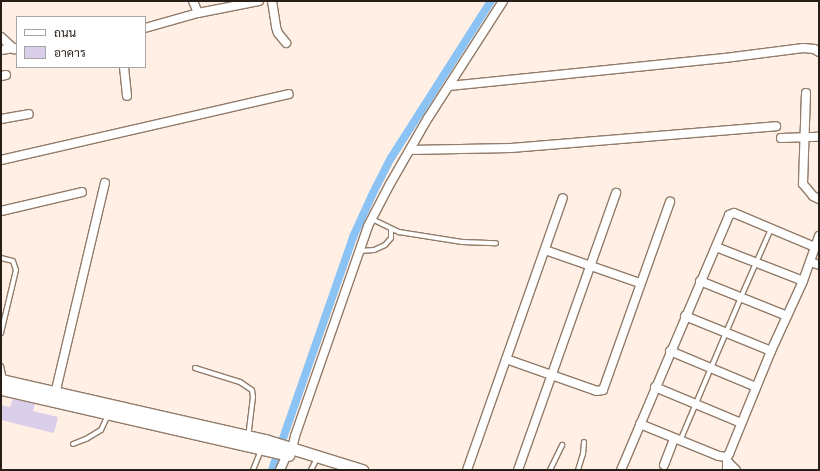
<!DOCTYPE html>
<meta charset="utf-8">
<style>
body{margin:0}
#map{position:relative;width:820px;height:471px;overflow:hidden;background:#ffefe4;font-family:Manrope,Sarabun,sans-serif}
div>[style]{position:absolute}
.canal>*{height:8px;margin:-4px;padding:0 4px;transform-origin:4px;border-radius:4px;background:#8bc3f5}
.building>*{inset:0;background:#dacfea}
.roads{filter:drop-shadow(1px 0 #917b69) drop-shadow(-1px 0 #917b69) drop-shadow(0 1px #917b69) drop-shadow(0 -1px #917b69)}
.lane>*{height:4px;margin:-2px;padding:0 2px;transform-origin:2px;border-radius:2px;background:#fff}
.street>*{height:8px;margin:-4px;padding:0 4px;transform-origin:4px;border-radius:4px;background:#fff}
.secondary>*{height:11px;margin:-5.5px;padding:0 5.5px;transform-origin:5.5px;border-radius:5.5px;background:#fff}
span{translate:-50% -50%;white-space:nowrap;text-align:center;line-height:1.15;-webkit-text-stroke:4px #fff;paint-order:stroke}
.frame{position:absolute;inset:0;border:2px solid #271e17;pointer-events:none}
.legend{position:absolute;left:16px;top:16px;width:130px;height:52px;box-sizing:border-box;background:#fff;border:1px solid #a9a5a2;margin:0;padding:5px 7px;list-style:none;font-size:12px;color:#271e17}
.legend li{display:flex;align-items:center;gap:8px;height:20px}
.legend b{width:20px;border:1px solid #a9a5a2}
</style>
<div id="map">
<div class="canal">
<div style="left:272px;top:470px;width:247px;rotate:-70.8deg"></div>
<div style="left:353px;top:237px;width:48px;rotate:-65.6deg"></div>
<div style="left:373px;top:193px;width:39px;rotate:-63deg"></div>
<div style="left:391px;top:158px;width:186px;rotate:-57.5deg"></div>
</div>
<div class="building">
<div style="clip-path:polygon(13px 399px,35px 404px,33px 411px,58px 417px,54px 433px,1px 420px,1px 405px,10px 407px)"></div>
</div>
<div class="roads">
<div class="lane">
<div style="left:372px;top:219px;width:30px;rotate:26deg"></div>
<div style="left:399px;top:232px;width:64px;rotate:9deg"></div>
<div style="left:462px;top:242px;width:34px;rotate:2deg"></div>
<div style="left:360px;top:251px;width:14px;rotate:-4deg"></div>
<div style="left:374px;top:250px;width:12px;rotate:-24deg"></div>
<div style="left:385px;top:245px;width:9px;rotate:-49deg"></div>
<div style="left:391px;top:238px;width:9px;rotate:-90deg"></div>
<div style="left:1px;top:258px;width:12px;rotate:14deg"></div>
<div style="left:13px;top:261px;width:9px;rotate:72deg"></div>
<div style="left:16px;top:270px;width:65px;rotate:103.4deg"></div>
<div style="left:1px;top:366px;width:13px;rotate:77deg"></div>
<div style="left:195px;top:368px;width:47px;rotate:17.3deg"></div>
<div style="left:240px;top:382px;width:14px;rotate:34deg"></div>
<div style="left:252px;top:390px;width:7px;rotate:82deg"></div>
<div style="left:253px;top:397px;width:39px;rotate:97deg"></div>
<div style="left:680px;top:441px;width:156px;rotate:-67deg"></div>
<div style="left:741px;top:297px;width:74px;rotate:-66.2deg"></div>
<div style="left:73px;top:444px;width:14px;rotate:-21deg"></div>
<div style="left:86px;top:439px;width:17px;rotate:-31deg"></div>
<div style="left:101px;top:430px;width:17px;rotate:-65deg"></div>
<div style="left:253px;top:470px;width:22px;rotate:-68deg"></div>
<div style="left:311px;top:470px;width:9px;rotate:-63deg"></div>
<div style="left:550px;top:470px;width:28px;rotate:-64deg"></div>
<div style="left:578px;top:470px;width:17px;rotate:-73deg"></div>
<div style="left:583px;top:454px;width:12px;rotate:-85deg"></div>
</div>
<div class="street">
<div style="left:193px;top:1px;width:13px;rotate:67deg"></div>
<div style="left:272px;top:1px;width:26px;rotate:81deg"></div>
<div style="left:276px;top:27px;width:6px;rotate:72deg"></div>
<div style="left:278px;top:33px;width:13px;rotate:51deg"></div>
<div style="left:145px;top:28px;width:55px;rotate:-15.8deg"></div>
<div style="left:198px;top:13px;width:62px;rotate:-11.1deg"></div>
<div style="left:1px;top:37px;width:18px;rotate:43deg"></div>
<div style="left:1px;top:50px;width:15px;rotate:-8deg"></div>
<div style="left:124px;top:67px;width:29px;rotate:84deg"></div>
<div style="left:1px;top:76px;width:5px;rotate:-11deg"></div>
<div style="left:449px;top:86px;width:277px;rotate:-5.8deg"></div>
<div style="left:725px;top:58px;width:79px;rotate:-7.3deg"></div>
<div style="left:803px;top:48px;width:11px;rotate:5deg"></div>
<div style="left:814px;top:49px;width:6px;rotate:31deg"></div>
<div style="left:806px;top:93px;width:91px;rotate:91.9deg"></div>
<div style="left:803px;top:184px;width:16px;rotate:50deg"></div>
<div style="left:813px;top:196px;width:7px;rotate:27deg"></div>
<div style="left:1px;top:119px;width:28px;rotate:-10deg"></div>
<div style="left:781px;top:138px;width:38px;rotate:-2deg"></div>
<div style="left:410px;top:150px;width:101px;rotate:-1.1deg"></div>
<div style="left:511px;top:148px;width:266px;rotate:-4.7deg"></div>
<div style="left:1px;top:160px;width:295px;rotate:-12.9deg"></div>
<div style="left:1px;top:211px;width:83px;rotate:-13.2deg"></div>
<div style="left:716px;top:247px;width:93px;rotate:21.3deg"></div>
<div style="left:545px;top:250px;width:101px;rotate:19.2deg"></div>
<div style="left:810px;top:262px;width:9px;rotate:18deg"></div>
<div style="left:700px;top:281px;width:94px;rotate:21.9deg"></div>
<div style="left:685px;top:316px;width:93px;rotate:22.1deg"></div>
<div style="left:670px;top:351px;width:93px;rotate:22.7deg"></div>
<div style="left:506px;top:359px;width:96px;rotate:19.4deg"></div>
<div style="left:597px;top:391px;width:6px;rotate:-9deg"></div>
<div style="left:603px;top:390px;width:200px;rotate:-70.4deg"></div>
<div style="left:655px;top:387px;width:93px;rotate:22.7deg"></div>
<div style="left:55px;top:394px;width:217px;rotate:-76.7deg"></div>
<div style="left:640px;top:424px;width:85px;rotate:22.1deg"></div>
<div style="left:719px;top:456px;width:8px;rotate:7deg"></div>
<div style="left:727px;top:457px;width:4px;rotate:-56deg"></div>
<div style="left:729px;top:454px;width:111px;rotate:-67.8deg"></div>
<div style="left:771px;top:351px;width:77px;rotate:-65.4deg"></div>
<div style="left:803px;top:281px;width:48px;rotate:-70.4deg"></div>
<div style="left:292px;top:449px;width:13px;rotate:-77deg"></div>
<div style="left:295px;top:436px;width:222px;rotate:-70.8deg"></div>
<div style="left:368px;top:226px;width:47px;rotate:-62.4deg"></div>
<div style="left:390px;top:184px;width:76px;rotate:-60.1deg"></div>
<div style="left:428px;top:118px;width:139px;rotate:-57.3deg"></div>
<div style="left:727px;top:457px;width:13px;rotate:90deg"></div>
<div style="left:728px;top:462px;width:11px;rotate:45deg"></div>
<div style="left:664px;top:465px;width:28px;rotate:-69deg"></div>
<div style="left:280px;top:470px;width:17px;rotate:-66deg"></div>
<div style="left:467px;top:470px;width:288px;rotate:-70.6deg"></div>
<div style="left:518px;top:470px;width:294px;rotate:-70.5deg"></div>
<div style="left:621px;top:470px;width:277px;rotate:-67deg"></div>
<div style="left:729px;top:215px;width:5px;rotate:-22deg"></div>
<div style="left:734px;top:213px;width:88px;rotate:22.8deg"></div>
</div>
<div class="secondary">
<div style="left:1px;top:380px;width:271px;rotate:12.8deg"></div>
<div style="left:265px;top:440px;width:102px;rotate:17.2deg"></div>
<div style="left:1px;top:389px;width:295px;rotate:12.9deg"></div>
</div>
</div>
<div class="frame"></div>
<ul class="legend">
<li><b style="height:5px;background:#fff"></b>ถนน</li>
<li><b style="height:11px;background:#dacfea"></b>อาคาร</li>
</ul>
</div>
